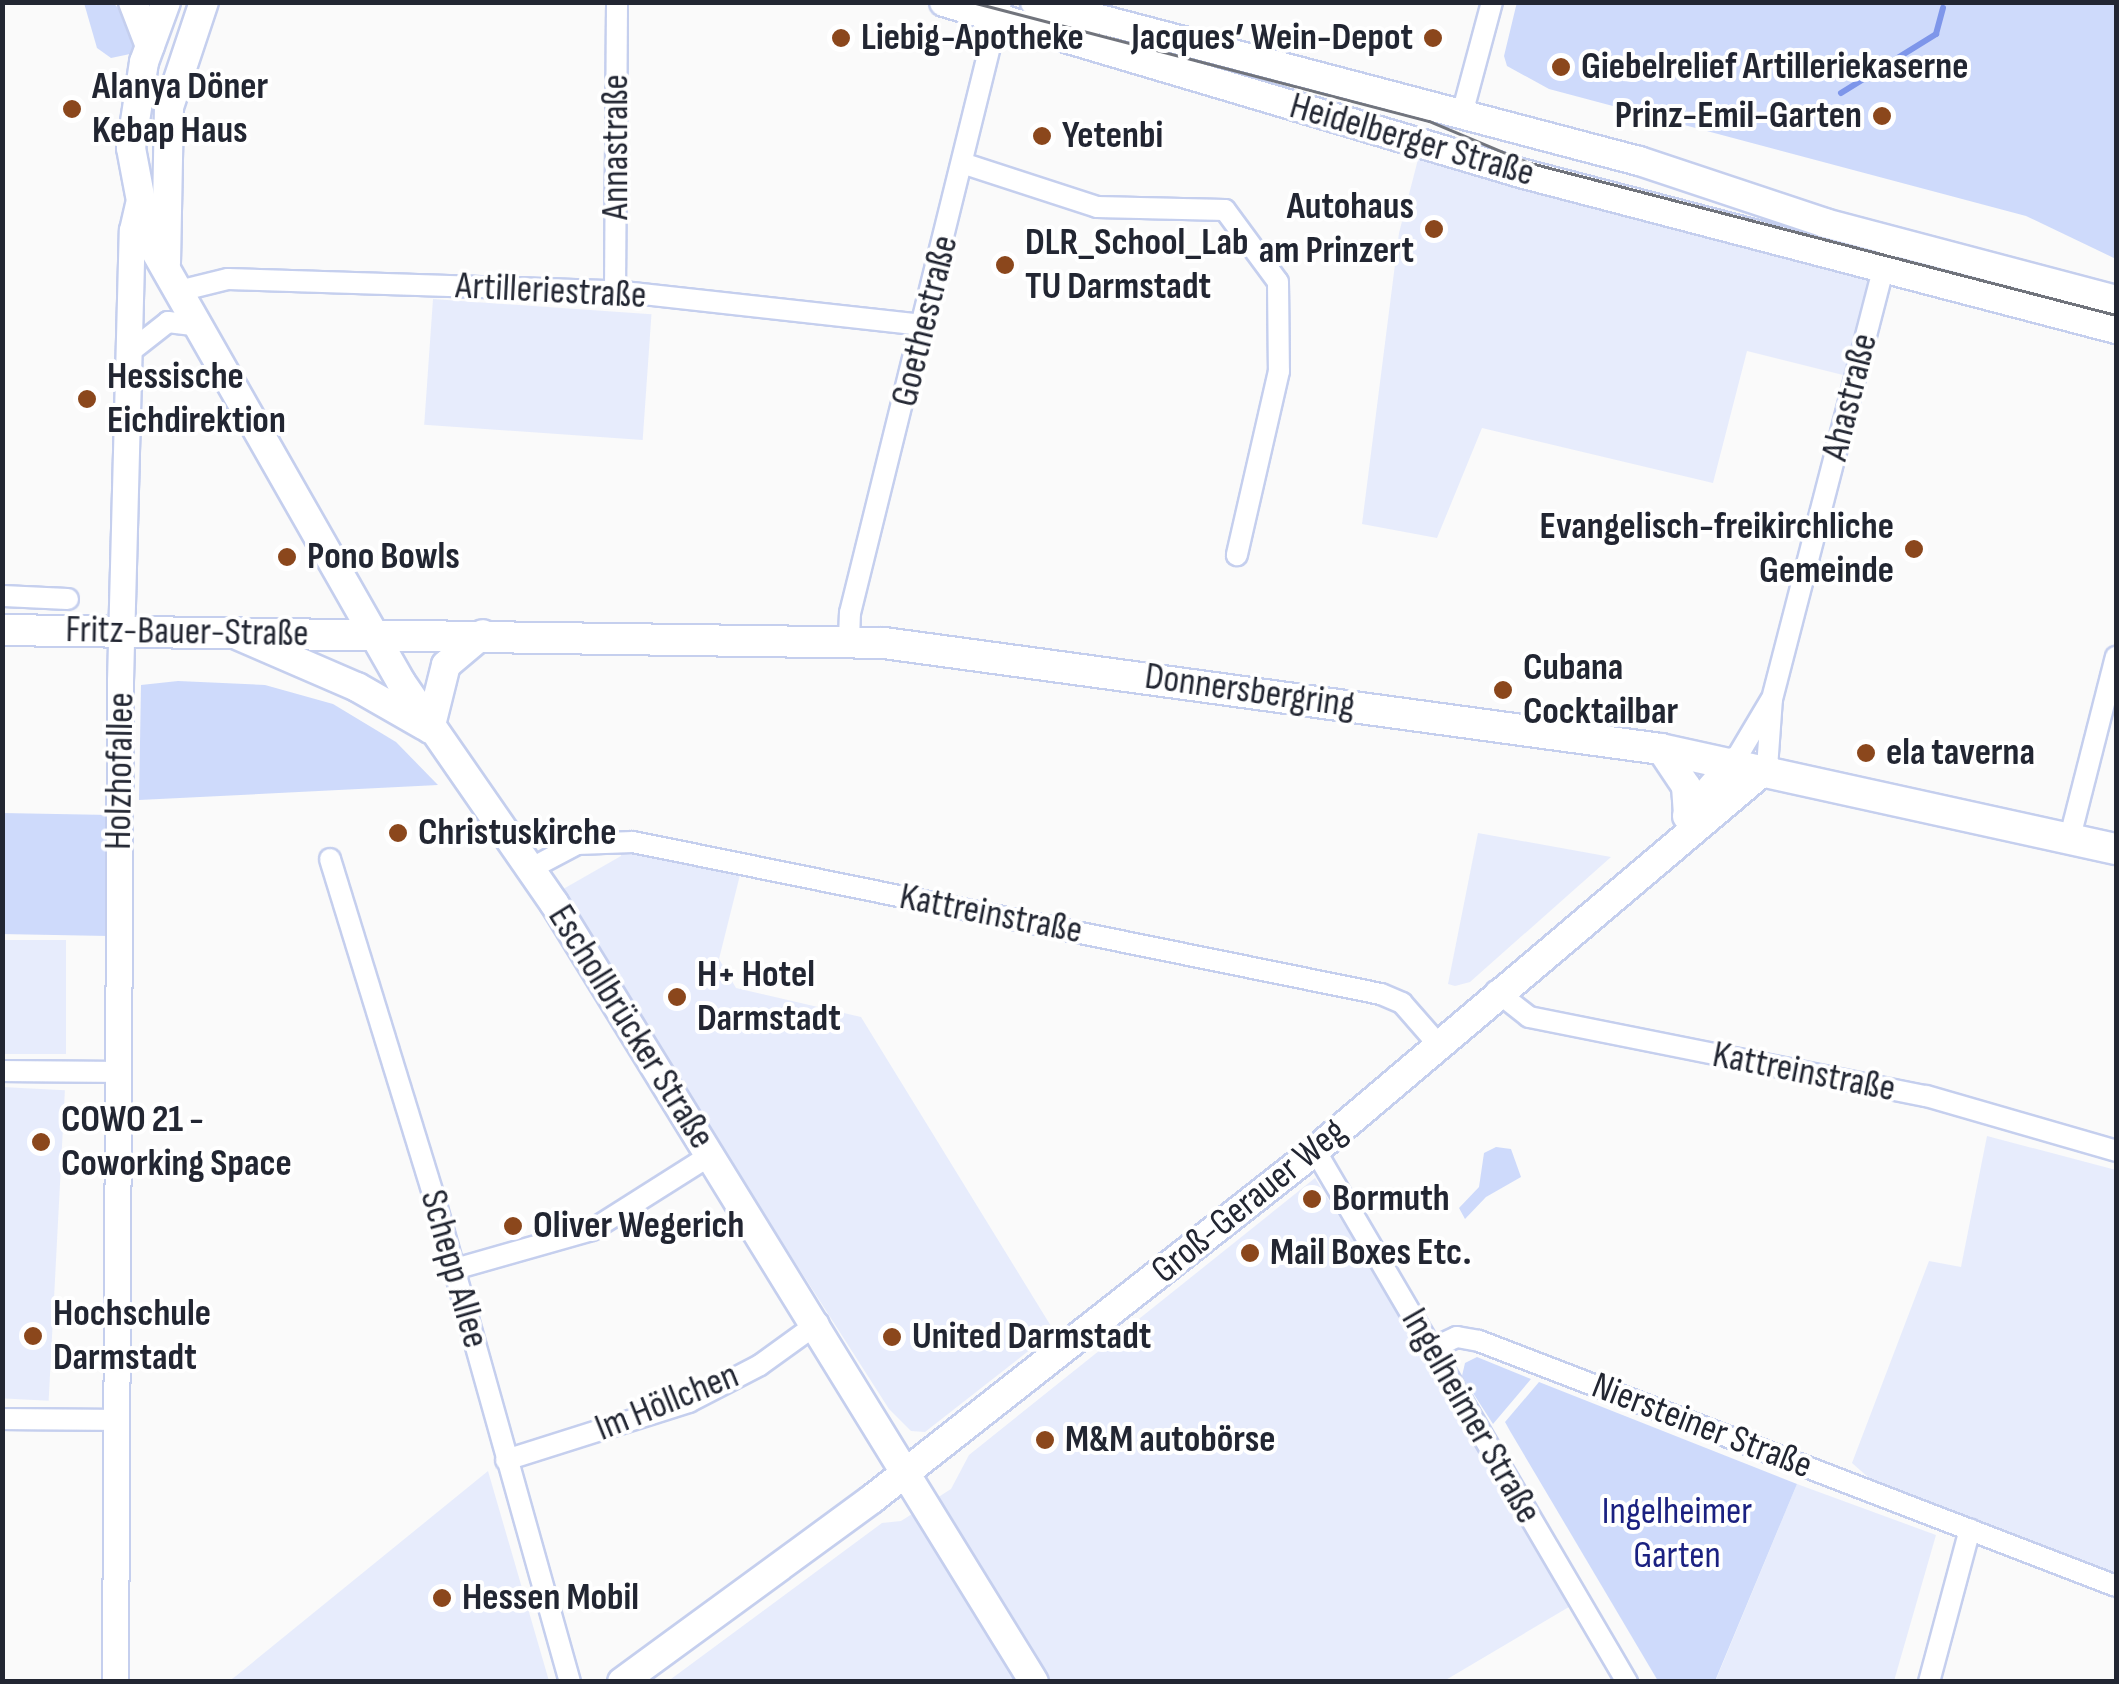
<!DOCTYPE html>
<meta charset="utf-8">
<style>
body{margin:0}
#map{position:relative;width:2119px;height:1684px;overflow:hidden;background:#fafafa;font-family:"Sofia Sans Condensed",sans-serif}
div>[style]{position:absolute}
.built>*{inset:0;background:#e7ecfc;transform-origin:0 0}
.green>*{inset:0;background:#cedafb;transform-origin:0 0}
.stream>*{height:6px;margin:-3px;padding:0 3px;transform-origin:3px;border-radius:3px;background:#7e96ea}
.roads{filter:drop-shadow(2px 0 #c5cfee) drop-shadow(-2px 0 #c5cfee) drop-shadow(0 2px #c5cfee) drop-shadow(0 -2px #c5cfee)}
.minor>*{height:20px;margin:-10px;padding:0 10px;transform-origin:10px;border-radius:10px;background:#fff}
.tertiary>*{height:25px;margin:-12.5px;padding:0 12.5px;transform-origin:12.5px;border-radius:12.5px;background:#fff}
.secondary>*{height:28px;margin:-14px;padding:0 14px;transform-origin:14px;border-radius:14px;background:#fff}
.primary>*{height:30px;margin:-15px;padding:0 15px;transform-origin:15px;border-radius:15px;background:#fff}
.tram>*{height:2.5px;margin:-1.25px;padding:0 1.25px;transform-origin:1.25px;border-radius:1.25px;background:#71747c}
.dots>*{width:28px;height:28px;translate:-50% -50%;box-sizing:border-box;border:5px solid #fff;border-radius:50%}
span{translate:-50% -50%;white-space:nowrap;text-align:center;line-height:1.15;-webkit-text-stroke:8px #fff;paint-order:stroke}
.poi-label{font-size:38px;color:#222632;font-weight:700}
.left{translate:0 -50%;text-align:left}
.right{translate:-100% -50%;text-align:right}
.street-label{font-size:38px;color:#222632}
.park-label{font-size:38px;color:#1b2181}
.frame{position:absolute;inset:0;border:5px solid #222632;pointer-events:none}
</style>
<div id="map">
<div class="built">
<div style="clip-path:polygon(1423px 140px,1883px 269px,1855px 378px,1747px 351px,1713px 483px,1482px 428px,1437px 538px,1362px 524px,1399px 233px)"></div>
<div style="left:433px;top:299px;width:219px;height:126px;rotate:4deg"></div>
<div style="clip-path:polygon(1478px 833px,1611px 857px,1470px 982px,1455px 986px,1448px 984px)"></div>
<div style="clip-path:polygon(621px 841px,743px 863px,719px 959px,736px 988px,861px 1017px,1054px 1331px,925px 1432px,911px 1431px,889px 1409px,558px 892px,621px 856px)"></div>
<div style="left:2px;top:940px;width:64px;height:114px"></div>
<div style="left:2px;top:1087px;width:63px;height:311px;rotate:3deg"></div>
<div style="clip-path:polygon(1987px 1136px,2116px 1170px,2116px 1586px,1894px 1500px,1852px 1463px,1929px 1261px,1961px 1267px)"></div>
<div style="clip-path:polygon(1315px 1178px,1579px 1601px,1444px 1681px,667px 1682px,882px 1523px,901px 1521px,951px 1489px,969px 1455px)"></div>
<div style="clip-path:polygon(488px 1471px,549px 1681px,229px 1681px,236px 1676px)"></div>
<div style="clip-path:polygon(1797px 1484px,1936px 1535px,1894px 1681px,1715px 1682px)"></div>
</div>
<div class="green">
<div style="clip-path:polygon(1517px 2px,2116px 3px,2116px 259px,2026px 216px,1549px 89px,1507px 66px,1504px 56px)"></div>
<div style="clip-path:polygon(84px 3px,113px 3px,125px 14px,135px 43px,130px 54px,111px 58px,97px 48px)"></div>
<div style="clip-path:polygon(178px 681px,265px 685px,333px 704px,396px 742px,438px 785px,139px 800px,141px 685px)"></div>
<div style="left:111px;top:815px;width:121px;height:109px;rotate:91deg"></div>
<div style="clip-path:polygon(1496px 1147px,1511px 1149px,1521px 1177px,1486px 1197px,1465px 1219px,1459px 1208px,1479px 1187px,1484px 1153px)"></div>
<div style="clip-path:polygon(1477px 1357px,1531px 1379px,1493px 1424px,1462px 1376px,1465px 1363px)"></div>
<div style="clip-path:polygon(1539px 1382px,1797px 1484px,1715px 1681px,1658px 1681px,1510px 1431px,1505px 1422px)"></div>
</div>
<div class="stream">
<div style="left:1841px;top:93px;width:112px;rotate:-31.8deg"></div>
<div style="left:1936px;top:34px;width:27px;rotate:-75deg"></div>
</div>
<div class="roads">
<div class="minor">
<div style="left:1462px;top:114px;width:116px;rotate:-75deg"></div>
<div style="left:965px;top:164px;width:139px;rotate:18deg"></div>
<div style="left:1097px;top:207px;width:128px;rotate:1.3deg"></div>
<div style="left:1225px;top:210px;width:89px;rotate:53.6deg"></div>
<div style="left:1278px;top:282px;width:89px;rotate:89.4deg"></div>
<div style="left:1279px;top:371px;width:189px;rotate:102.9deg"></div>
<div style="left:179px;top:291px;width:50px;rotate:-13.8deg"></div>
<div style="left:228px;top:279px;width:387px;rotate:1.8deg"></div>
<div style="left:615px;top:291px;width:311px;rotate:6.3deg"></div>
<div style="left:615px;top:291px;width:289px;rotate:-89.6deg"></div>
<div style="left:131px;top:351px;width:47px;rotate:-38.1deg"></div>
<div style="left:168px;top:322px;width:31px;rotate:7deg"></div>
<div style="left:2px;top:596px;width:66px;rotate:2.6deg"></div>
<div style="left:849px;top:640px;width:27px;rotate:-88deg"></div>
<div style="left:850px;top:613px;width:629px;rotate:-76.12deg"></div>
<div style="left:1734px;top:762px;width:72px;rotate:-59.2deg"></div>
<div style="left:1767px;top:768px;width:69px;rotate:-85.9deg"></div>
<div style="left:1772px;top:699px;width:459px;rotate:-75.5deg"></div>
<div style="left:2070px;top:837px;width:186px;rotate:-75.7deg"></div>
<div style="left:330px;top:859px;width:354px;rotate:72.9deg"></div>
<div style="left:434px;top:1197px;width:504px;rotate:74.34deg"></div>
<div style="left:530px;top:869px;width:53px;rotate:-28deg"></div>
<div style="left:577px;top:844px;width:56px;rotate:-2deg"></div>
<div style="left:633px;top:842px;width:763px;rotate:11.49deg"></div>
<div style="left:1381px;top:994px;width:23px;rotate:23deg"></div>
<div style="left:1402px;top:1003px;width:53px;rotate:48.8deg"></div>
<div style="left:1496px;top:991px;width:42px;rotate:38.2deg"></div>
<div style="left:1529px;top:1017px;width:405px;rotate:11.3deg"></div>
<div style="left:1926px;top:1096px;width:198px;rotate:16.1deg"></div>
<div style="left:2px;top:1071px;width:115px;rotate:0.5deg"></div>
<div style="left:1315px;top:1150px;width:617px;rotate:59.61deg"></div>
<div style="left:455px;top:1269px;width:142px;rotate:-15.9deg"></div>
<div style="left:592px;top:1230px;width:142px;rotate:-32.3deg"></div>
<div style="left:1433px;top:1348px;width:26px;rotate:-25deg"></div>
<div style="left:1457px;top:1337px;width:22px;rotate:10deg"></div>
<div style="left:1479px;top:1341px;width:682px;rotate:21.04deg"></div>
<div style="left:2px;top:1419px;width:114px;rotate:0.5deg"></div>
<div style="left:506px;top:1460px;width:192px;rotate:-17.6deg"></div>
<div style="left:689px;top:1402px;width:80px;rotate:-27.5deg"></div>
<div style="left:760px;top:1365px;width:72px;rotate:-35.9deg"></div>
<div style="left:1929px;top:1682px;width:158px;rotate:-75deg"></div>
</div>
<div class="tertiary">
<div style="left:115px;top:1682px;width:1001px;rotate:-89.71deg"></div>
<div style="left:120px;top:681px;width:451px;rotate:-88.5deg"></div>
<div style="left:132px;top:230px;width:26px;rotate:-77deg"></div>
</div>
<div class="secondary">
<div style="left:133px;top:2px;width:47px;rotate:68.9deg"></div>
<div style="left:166px;top:2px;width:64px;rotate:110.1deg"></div>
<div style="left:144px;top:62px;width:87px;rotate:98.6deg"></div>
<div style="left:131px;top:148px;width:92px;rotate:79.3deg"></div>
<div style="left:148px;top:238px;width:511px;rotate:60.32deg"></div>
<div style="left:401px;top:682px;width:269px;rotate:55.3deg"></div>
<div style="left:554px;top:903px;width:915px;rotate:58.36deg"></div>
<div style="left:944px;top:2px;width:605px;rotate:16.52deg"></div>
<div style="left:1524px;top:174px;width:612px;rotate:14.67deg"></div>
<div style="left:1035px;top:2px;width:625px;rotate:14.75deg"></div>
<div style="left:1639px;top:161px;width:196px;rotate:18.4deg"></div>
<div style="left:1825px;top:223px;width:301px;rotate:14.8deg"></div>
<div style="left:166px;top:263px;width:156px;rotate:-88.9deg"></div>
<div style="left:169px;top:107px;width:111px;rotate:-71.6deg"></div>
<div style="left:239px;top:636px;width:129px;rotate:23.4deg"></div>
<div style="left:357px;top:687px;width:78px;rotate:29.8deg"></div>
<div style="left:430px;top:729px;width:66px;rotate:-76deg"></div>
<div style="left:446px;top:665px;width:48px;rotate:-40deg"></div>
<div style="left:1661px;top:749px;width:45px;rotate:56deg"></div>
<div style="left:1686px;top:786px;width:29px;rotate:86deg"></div>
<div style="left:1687px;top:816px;width:72px;rotate:-49deg"></div>
<div style="left:622px;top:1682px;width:310px;rotate:-36.2deg"></div>
<div style="left:872px;top:1499px;width:558px;rotate:-38.16deg"></div>
<div style="left:1311px;top:1154px;width:597px;rotate:-40.25deg"></div>
</div>
<div class="primary">
<div style="left:2px;top:630px;width:882px;rotate:0.84deg"></div>
<div style="left:884px;top:643px;width:784px;rotate:7.77deg"></div>
<div style="left:1661px;top:749px;width:466px;rotate:12.4deg"></div>
</div>
</div>
<div class="tram">
<div style="left:972px;top:2px;width:472px;rotate:14.6deg"></div>
<div style="left:1429px;top:121px;width:106px;rotate:22.7deg"></div>
<div style="left:1527px;top:162px;width:609px;rotate:14.56deg"></div>
</div>
<div class="dots">
<div style="left:841px;top:38px;background:#8b471c"></div>
<div style="left:1433px;top:38px;background:#8b471c"></div>
<div style="left:1561px;top:67px;background:#8b471c"></div>
<div style="left:72px;top:109px;background:#8b471c"></div>
<div style="left:1882px;top:116px;background:#8b471c"></div>
<div style="left:1042px;top:136px;background:#8b471c"></div>
<div style="left:1434px;top:229px;background:#8b471c"></div>
<div style="left:1005px;top:265px;background:#8b471c"></div>
<div style="left:87px;top:399px;background:#8b471c"></div>
<div style="left:1914px;top:549px;background:#8b471c"></div>
<div style="left:287px;top:557px;background:#8b471c"></div>
<div style="left:1503px;top:690px;background:#8b471c"></div>
<div style="left:1866px;top:753px;background:#8b471c"></div>
<div style="left:398px;top:833px;background:#8b471c"></div>
<div style="left:677px;top:997px;background:#8b471c"></div>
<div style="left:41px;top:1142px;background:#8b471c"></div>
<div style="left:1312px;top:1199px;background:#8b471c"></div>
<div style="left:513px;top:1226px;background:#8b471c"></div>
<div style="left:1250px;top:1253px;background:#8b471c"></div>
<div style="left:33px;top:1336px;background:#8b471c"></div>
<div style="left:892px;top:1337px;background:#8b471c"></div>
<div style="left:1045px;top:1440px;background:#8b471c"></div>
<div style="left:442px;top:1598px;background:#8b471c"></div>
</div>
<div class="poi-label">
<span class="left" style="left:861px;top:38px">Liebig-Apotheke</span>
<span class="right" style="left:1413px;top:38px">Jacques’ Wein-Depot</span>
<span class="left" style="left:1581px;top:67px">Giebelrelief Artilleriekaserne</span>
<span class="left" style="left:92px;top:109px">Alanya Döner<br>Kebap Haus</span>
<span class="right" style="left:1862px;top:116px">Prinz-Emil-Garten</span>
<span class="left" style="left:1062px;top:136px">Yetenbi</span>
<span class="right" style="left:1414px;top:229px">Autohaus<br>am Prinzert</span>
<span class="left" style="left:1025px;top:265px">DLR_School_Lab<br>TU Darmstadt</span>
<span class="left" style="left:107px;top:399px">Hessische<br>Eichdirektion</span>
<span class="right" style="left:1894px;top:549px">Evangelisch-freikirchliche<br>Gemeinde</span>
<span class="left" style="left:307px;top:557px">Pono Bowls</span>
<span class="left" style="left:1523px;top:690px">Cubana<br>Cocktailbar</span>
<span class="left" style="left:1886px;top:753px">ela taverna</span>
<span class="left" style="left:418px;top:833px">Christuskirche</span>
<span class="left" style="left:697px;top:997px">H+ Hotel<br>Darmstadt</span>
<span class="left" style="left:61px;top:1142px">COWO 21 -<br>Coworking Space</span>
<span class="left" style="left:1332px;top:1199px">Bormuth</span>
<span class="left" style="left:533px;top:1226px">Oliver Wegerich</span>
<span class="left" style="left:1270px;top:1253px">Mail Boxes Etc.</span>
<span class="left" style="left:53px;top:1336px">Hochschule<br>Darmstadt</span>
<span class="left" style="left:912px;top:1337px">United Darmstadt</span>
<span class="left" style="left:1065px;top:1440px">M&amp;M autobörse</span>
<span class="left" style="left:462px;top:1598px">Hessen Mobil</span>
</div>
<div class="street-label">
<span style="left:1412px;top:140px;rotate:16deg">Heidelberger Straße</span>
<span style="left:616px;top:147px;rotate:-90deg">Annastraße</span>
<span style="left:551px;top:291px;rotate:3deg">Artilleriestraße</span>
<span style="left:925px;top:321px;rotate:-76deg">Goethestraße</span>
<span style="left:1850px;top:397px;rotate:-76deg">Ahastraße</span>
<span style="left:187px;top:632px;rotate:1deg">Fritz-Bauer-Straße</span>
<span style="left:1250px;top:691px;rotate:8deg">Donnersbergring</span>
<span style="left:120px;top:771px;rotate:-89deg">Holzhofallee</span>
<span style="left:991px;top:914px;rotate:11deg">Kattreinstraße</span>
<span style="left:631px;top:1027px;rotate:58deg">Eschollbrücker Straße</span>
<span style="left:1804px;top:1072px;rotate:11deg">Kattreinstraße</span>
<span style="left:1249px;top:1201px;rotate:-39deg">Groß-Gerauer Weg</span>
<span style="left:454px;top:1269px;rotate:74deg">Schepp Allee</span>
<span style="left:667px;top:1402px;rotate:-22deg">Im Höllchen</span>
<span style="left:1471px;top:1416px;rotate:60deg">Ingelheimer Straße</span>
<span style="left:1702px;top:1426px;rotate:21deg">Niersteiner Straße</span>
</div>
<div class="park-label">
<span style="left:1677px;top:1534px">Ingelheimer<br>Garten</span>
</div>
<div class="frame"></div>
</div>
